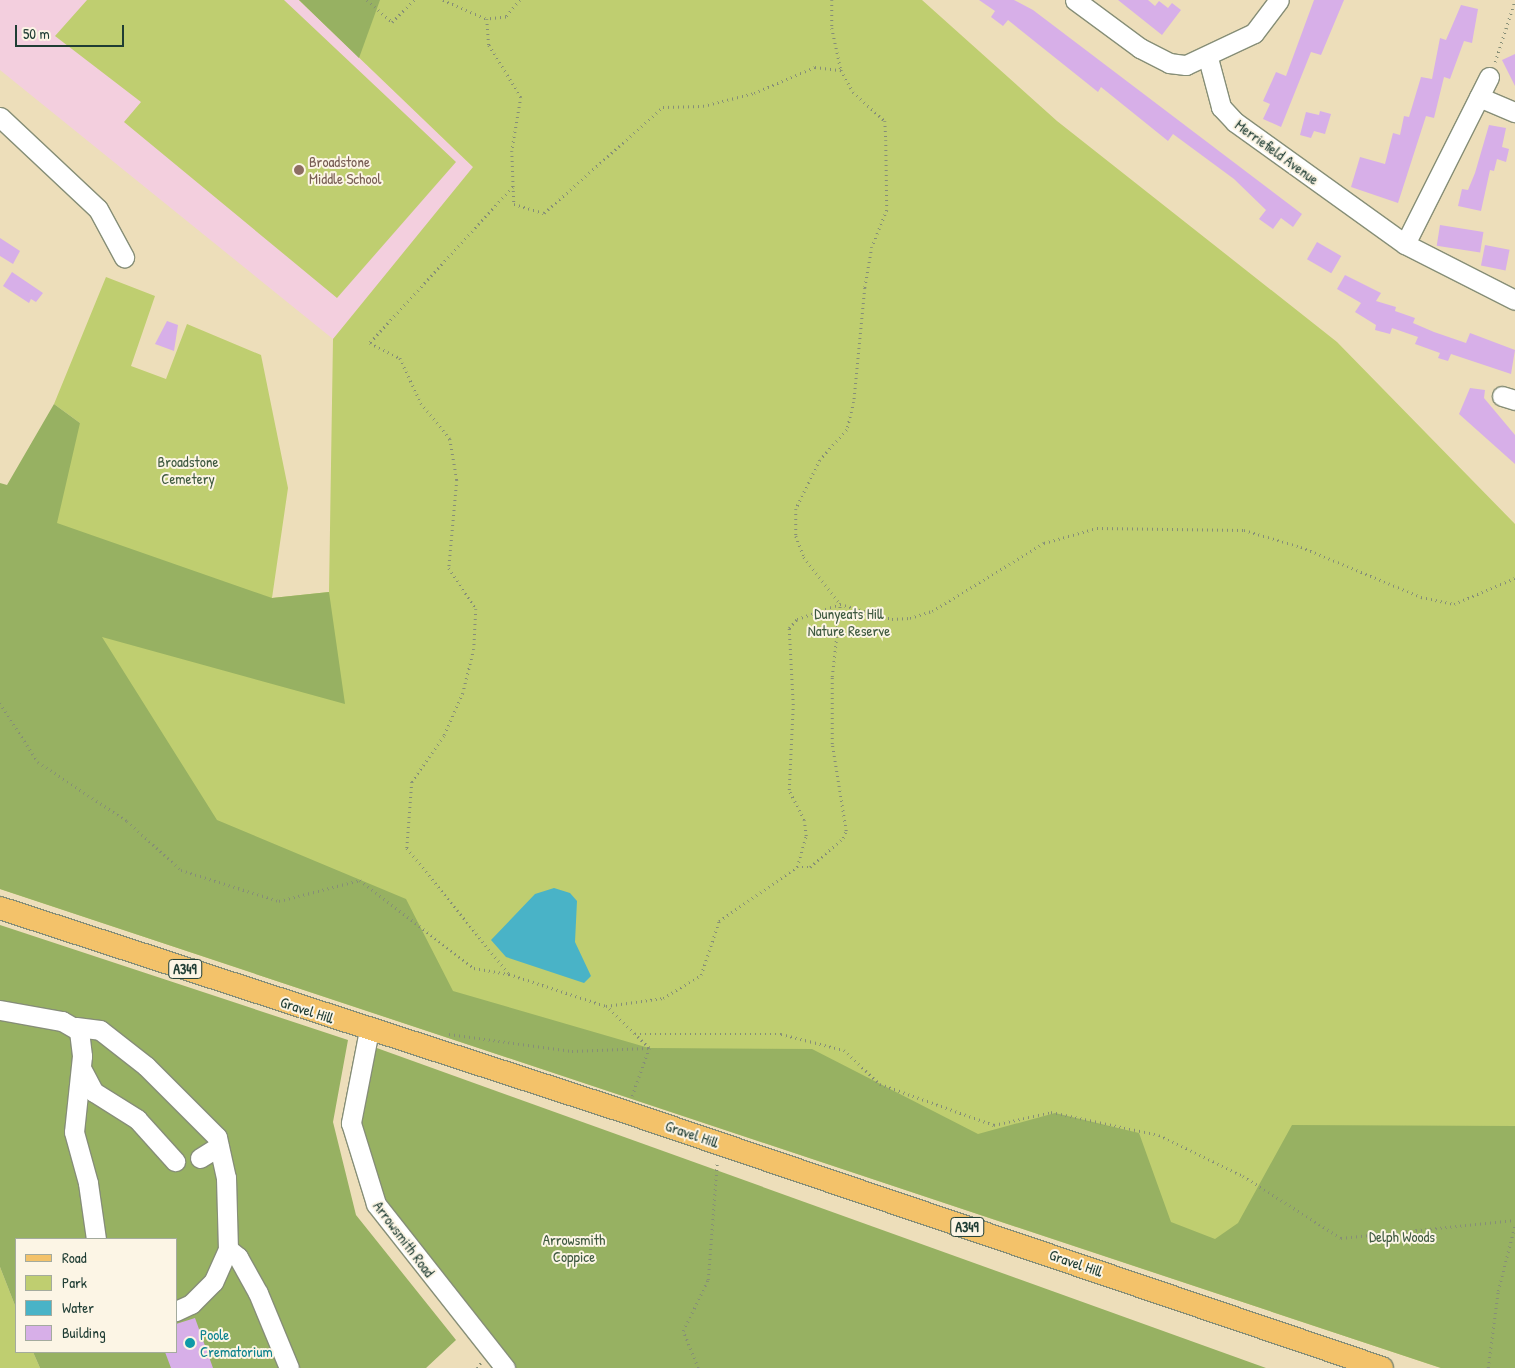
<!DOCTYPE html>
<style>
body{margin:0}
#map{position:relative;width:1515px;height:1368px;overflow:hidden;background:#eddeba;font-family:"Patrick Hand",sans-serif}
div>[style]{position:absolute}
.built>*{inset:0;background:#f3cfde}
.green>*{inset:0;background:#bfce70}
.forest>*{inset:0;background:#97b162}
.water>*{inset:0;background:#49b3c7}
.building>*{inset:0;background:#d7afe8;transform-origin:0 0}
.path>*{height:2.5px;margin-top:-1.25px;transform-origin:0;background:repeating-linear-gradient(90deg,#868e77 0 1px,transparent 0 5px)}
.roads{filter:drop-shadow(1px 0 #868e77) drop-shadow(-1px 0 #868e77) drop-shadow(0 1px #868e77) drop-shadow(0 -1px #868e77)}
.minor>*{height:19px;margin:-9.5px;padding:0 9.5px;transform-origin:9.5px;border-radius:9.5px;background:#fff}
.major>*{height:22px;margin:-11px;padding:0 11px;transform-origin:11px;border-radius:11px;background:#f3c26a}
.dots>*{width:14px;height:14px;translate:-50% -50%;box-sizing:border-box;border:2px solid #fcf5e5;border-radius:50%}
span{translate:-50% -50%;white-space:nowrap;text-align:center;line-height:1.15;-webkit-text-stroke:4px #fcf5e5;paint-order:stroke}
.shield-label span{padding:1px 4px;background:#fcf5e5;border:1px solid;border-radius:4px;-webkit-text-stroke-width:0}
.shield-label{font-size:14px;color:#1f3d34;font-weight:700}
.street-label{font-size:15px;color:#1f3d34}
.education-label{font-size:15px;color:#785e54}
.left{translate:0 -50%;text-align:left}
.park-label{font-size:15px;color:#3f5a40}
.culture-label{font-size:15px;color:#0d838f}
.legend{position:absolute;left:15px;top:1238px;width:162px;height:115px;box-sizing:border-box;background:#fcf5e5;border:1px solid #a4ab9e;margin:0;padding:6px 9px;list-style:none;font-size:15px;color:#1f3d34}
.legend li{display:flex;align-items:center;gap:10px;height:25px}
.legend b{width:25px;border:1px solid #a4ab9e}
.scale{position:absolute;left:15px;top:25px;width:109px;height:22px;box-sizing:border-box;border:2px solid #1f3d34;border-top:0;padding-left:6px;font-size:15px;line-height:18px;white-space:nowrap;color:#1f3d34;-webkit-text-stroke:4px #fcf5e5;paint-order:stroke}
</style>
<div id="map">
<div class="built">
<div style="clip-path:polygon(0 0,299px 0,478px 172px,333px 339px,0 70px)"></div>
</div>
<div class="green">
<div style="clip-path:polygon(87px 0,284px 0,456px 162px,337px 298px,124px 122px,141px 102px,55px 36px)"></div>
<div style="clip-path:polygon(299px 0,922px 0,1057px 121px,1337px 342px,1515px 524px,1515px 1368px,1441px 1368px,0 889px,0 485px,11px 489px,80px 423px,54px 404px,106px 277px,155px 296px,131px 366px,166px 379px,187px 324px,261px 355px,288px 488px,272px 598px,329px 592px,333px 339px,473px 167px)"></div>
<div style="clip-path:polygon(0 1267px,16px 1308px,16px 1352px,33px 1352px,40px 1368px,0 1368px)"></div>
</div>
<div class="forest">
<div style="clip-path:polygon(299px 0,380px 0,359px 58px)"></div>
<div style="clip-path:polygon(54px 404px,80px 423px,57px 523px,272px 598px,329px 592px,345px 704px,102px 637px,217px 820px,406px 899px,453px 991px,649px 1048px,812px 1049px,978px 1134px,1055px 1113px,1139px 1133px,1171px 1222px,1215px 1239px,1238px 1223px,1292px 1125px,1515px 1126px,1515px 1368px,1441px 1368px,0 889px,0 483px,7px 485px)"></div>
<div style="clip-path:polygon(0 925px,348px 1040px,333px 1122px,356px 1215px,456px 1340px,426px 1368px,40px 1368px,33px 1352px,176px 1352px,176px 1239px,16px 1239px,16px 1308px,0 1267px)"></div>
<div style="clip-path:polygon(374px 1047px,1266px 1368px,501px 1368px,379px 1195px,359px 1126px)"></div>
</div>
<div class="water">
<div style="clip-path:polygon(554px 888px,570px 893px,577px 901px,575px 942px,591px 976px,584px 983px,506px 957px,491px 940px,535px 894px)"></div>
</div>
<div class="building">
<div style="clip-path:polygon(979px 0,1014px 0,1033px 10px,1302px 214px,1293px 227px,1281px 218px,1273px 229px,1259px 219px,1266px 210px,1234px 179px,1173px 134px,1168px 141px,1101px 87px,1098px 92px,1008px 20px,1003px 26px,991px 17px,995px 11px)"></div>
<div style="clip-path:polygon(1118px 0,1148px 0,1155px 6px,1159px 1px,1168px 8px,1172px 3px,1181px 10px,1162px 35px)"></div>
<div style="clip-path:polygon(1314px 0,1344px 0,1321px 55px,1311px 52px,1281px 127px,1263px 119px,1270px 104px,1263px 101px,1276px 72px,1286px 76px)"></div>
<div style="clip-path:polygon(1461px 5px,1478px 9px,1472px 43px,1464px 41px,1450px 79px,1444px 77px,1434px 118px,1426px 116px,1398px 203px,1351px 187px,1360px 157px,1385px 164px,1393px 133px,1400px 135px,1404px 116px,1409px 117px,1421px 77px,1432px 79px,1440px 38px,1446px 40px)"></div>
<div style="clip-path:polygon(1515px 54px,1515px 86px,1502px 60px)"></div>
<div style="clip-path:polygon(1320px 111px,1331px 114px,1325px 134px,1314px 131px,1311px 138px,1300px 135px,1306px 112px,1319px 115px)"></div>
<div style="clip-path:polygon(1489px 125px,1506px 128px,1502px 147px,1509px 149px,1506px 162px,1497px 159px,1494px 171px,1490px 170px,1481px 211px,1458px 206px,1462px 189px,1468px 190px,1475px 173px)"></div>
<div style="left:1440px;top:225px;width:44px;height:21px;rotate:9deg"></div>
<div style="clip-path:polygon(0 238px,20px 251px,13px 264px,0 256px)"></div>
<div style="left:1317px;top:242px;width:28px;height:20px;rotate:30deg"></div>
<div style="left:1485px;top:245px;width:25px;height:21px;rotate:11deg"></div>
<div style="clip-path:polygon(12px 272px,43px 293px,36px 302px,31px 299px,29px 303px,3px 286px)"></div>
<div style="clip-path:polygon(1345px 275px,1381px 293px,1376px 301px,1396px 307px,1395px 311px,1415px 318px,1413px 323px,1434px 332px,1466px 343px,1470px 333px,1515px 350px,1511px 374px,1451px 354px,1448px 361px,1438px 358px,1440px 353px,1415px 344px,1418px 337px,1392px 328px,1390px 334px,1375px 330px,1376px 325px,1355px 312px,1361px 303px,1337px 289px)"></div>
<div style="clip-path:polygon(167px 321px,178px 325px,174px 351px,155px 344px)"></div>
<div style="clip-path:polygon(1470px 388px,1485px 390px,1484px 398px,1515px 435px,1515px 464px,1459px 414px)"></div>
<div style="clip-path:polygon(195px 1318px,213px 1368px,171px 1368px,165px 1352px,176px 1352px,176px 1324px)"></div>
</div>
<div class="path">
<div style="left:367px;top:0;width:33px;rotate:41deg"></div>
<div style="left:392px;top:22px;width:31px;rotate:-45deg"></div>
<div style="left:443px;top:0;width:48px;rotate:23.4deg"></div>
<div style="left:520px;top:0;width:22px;rotate:129deg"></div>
<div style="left:506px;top:17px;width:19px;rotate:174deg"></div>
<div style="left:487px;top:19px;width:26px;rotate:86deg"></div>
<div style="left:489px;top:45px;width:61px;rotate:58.4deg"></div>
<div style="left:521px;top:97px;width:55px;rotate:99.5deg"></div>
<div style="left:512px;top:151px;width:53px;rotate:87.8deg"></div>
<div style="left:514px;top:204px;width:31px;rotate:17deg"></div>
<div style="left:544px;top:213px;width:159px;rotate:-41.7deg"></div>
<div style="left:663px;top:107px;width:40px;rotate:-1.4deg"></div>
<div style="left:703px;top:106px;width:53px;rotate:-14.3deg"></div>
<div style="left:754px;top:93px;width:66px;rotate:-23.1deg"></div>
<div style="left:815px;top:67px;width:26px;rotate:7deg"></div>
<div style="left:832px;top:0;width:28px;rotate:90deg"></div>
<div style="left:832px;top:28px;width:43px;rotate:77.9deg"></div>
<div style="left:841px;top:70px;width:25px;rotate:61deg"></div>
<div style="left:853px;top:92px;width:43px;rotate:42.2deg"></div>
<div style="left:885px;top:121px;width:19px;rotate:87deg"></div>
<div style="left:886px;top:140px;width:70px;rotate:89.2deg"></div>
<div style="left:887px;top:210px;width:40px;rotate:112deg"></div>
<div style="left:872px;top:247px;width:42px;rotate:99.7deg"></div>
<div style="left:865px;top:288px;width:115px;rotate:95.5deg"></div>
<div style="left:854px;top:402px;width:29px;rotate:104deg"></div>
<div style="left:847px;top:430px;width:40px;rotate:132deg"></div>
<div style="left:820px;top:460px;width:55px;rotate:116.1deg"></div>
<div style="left:796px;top:509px;width:27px;rotate:90deg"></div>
<div style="left:796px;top:536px;width:22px;rotate:69deg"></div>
<div style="left:804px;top:557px;width:59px;rotate:52.5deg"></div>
<div style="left:840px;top:604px;width:54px;rotate:16.1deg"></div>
<div style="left:892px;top:619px;width:18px;rotate:-3deg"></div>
<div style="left:910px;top:618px;width:23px;rotate:-18deg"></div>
<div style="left:932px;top:611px;width:131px;rotate:-31.3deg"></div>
<div style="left:1044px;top:543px;width:55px;rotate:-15.8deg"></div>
<div style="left:1097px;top:528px;width:147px;rotate:0.8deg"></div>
<div style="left:1244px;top:530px;width:59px;rotate:16.6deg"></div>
<div style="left:1301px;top:547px;width:130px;rotate:22.6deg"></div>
<div style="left:1421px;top:597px;width:34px;rotate:12deg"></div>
<div style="left:1454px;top:604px;width:66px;rotate:-23.1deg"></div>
<div style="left:1495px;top:62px;width:65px;rotate:-72.1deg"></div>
<div style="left:513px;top:187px;width:212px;rotate:132.5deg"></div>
<div style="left:370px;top:343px;width:34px;rotate:27deg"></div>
<div style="left:400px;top:358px;width:50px;rotate:65deg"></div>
<div style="left:421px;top:403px;width:46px;rotate:51.1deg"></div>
<div style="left:450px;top:439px;width:42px;rotate:80.3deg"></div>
<div style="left:457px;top:480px;width:88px;rotate:95.2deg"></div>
<div style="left:449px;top:568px;width:49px;rotate:56.6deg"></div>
<div style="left:476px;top:609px;width:40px;rotate:92.9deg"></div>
<div style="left:474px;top:649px;width:45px;rotate:104deg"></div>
<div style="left:463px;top:693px;width:47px;rotate:113.8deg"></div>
<div style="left:444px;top:736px;width:56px;rotate:124.8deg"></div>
<div style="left:412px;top:782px;width:66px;rotate:94.3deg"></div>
<div style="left:407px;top:848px;width:162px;rotate:51deg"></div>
<div style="left:509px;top:974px;width:102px;rotate:18.3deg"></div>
<div style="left:0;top:703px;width:70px;rotate:57.2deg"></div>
<div style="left:38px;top:762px;width:107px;rotate:33.5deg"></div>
<div style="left:127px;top:821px;width:73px;rotate:42.2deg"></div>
<div style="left:181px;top:870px;width:103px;rotate:17.6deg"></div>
<div style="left:279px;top:901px;width:84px;rotate:-14.5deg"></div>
<div style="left:360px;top:880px;width:144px;rotate:37.7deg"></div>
<div style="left:474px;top:968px;width:36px;rotate:10deg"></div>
<div style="left:797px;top:867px;width:32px;rotate:-74deg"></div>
<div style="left:806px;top:836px;width:16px;rotate:-97deg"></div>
<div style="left:804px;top:820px;width:34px;rotate:-117deg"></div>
<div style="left:789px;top:790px;width:85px;rotate:-87.3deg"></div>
<div style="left:793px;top:705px;width:77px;rotate:-93deg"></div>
<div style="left:789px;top:628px;width:12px;rotate:-48deg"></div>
<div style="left:797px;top:619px;width:46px;rotate:-19.2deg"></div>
<div style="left:449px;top:1034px;width:124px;rotate:7.9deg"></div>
<div style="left:572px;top:1051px;width:77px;rotate:-2.2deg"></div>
<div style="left:649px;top:1048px;width:60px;rotate:-135.7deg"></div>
<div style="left:606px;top:1006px;width:58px;rotate:-8deg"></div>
<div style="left:663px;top:998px;width:44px;rotate:-31.2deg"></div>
<div style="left:701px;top:975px;width:57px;rotate:-71.6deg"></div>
<div style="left:719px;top:921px;width:95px;rotate:-34.7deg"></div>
<div style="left:797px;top:867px;width:13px"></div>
<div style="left:810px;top:867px;width:44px;rotate:-41.3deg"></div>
<div style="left:843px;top:838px;width:8px;rotate:-67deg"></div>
<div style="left:846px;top:831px;width:88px;rotate:-99.1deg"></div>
<div style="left:832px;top:744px;width:67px;rotate:-90deg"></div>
<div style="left:832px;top:677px;width:73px;rotate:-83.7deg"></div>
<div style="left:635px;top:1034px;width:146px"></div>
<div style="left:781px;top:1034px;width:65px;rotate:14.3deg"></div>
<div style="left:844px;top:1050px;width:50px;rotate:43.4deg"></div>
<div style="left:880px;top:1084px;width:121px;rotate:19.8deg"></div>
<div style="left:994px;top:1125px;width:58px;rotate:-12.8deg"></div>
<div style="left:1051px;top:1112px;width:110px;rotate:12deg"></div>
<div style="left:1159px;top:1135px;width:93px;rotate:26deg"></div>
<div style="left:1243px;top:1176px;width:116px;rotate:32.3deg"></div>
<div style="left:1341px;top:1238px;width:175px;rotate:-5.9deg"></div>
<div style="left:632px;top:1096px;width:51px;rotate:-70.5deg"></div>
<div style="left:477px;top:1368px;width:7px;rotate:-56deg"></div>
<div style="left:698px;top:1368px;width:40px;rotate:-112deg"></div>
<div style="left:683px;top:1331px;width:57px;rotate:-63.9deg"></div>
<div style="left:708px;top:1280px;width:118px;rotate:-85.6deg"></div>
<div style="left:1488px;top:1368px;width:78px;rotate:-82.6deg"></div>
<div style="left:1498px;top:1291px;width:68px;rotate:-75.6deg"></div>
</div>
<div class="roads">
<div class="minor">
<div style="left:1075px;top:0;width:81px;rotate:36.4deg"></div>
<div style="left:1140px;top:48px;width:33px;rotate:27deg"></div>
<div style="left:1169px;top:63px;width:17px;rotate:7deg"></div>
<div style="left:1186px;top:65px;width:75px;rotate:-25.2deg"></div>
<div style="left:1254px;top:33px;width:41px;rotate:-52.9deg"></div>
<div style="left:1208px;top:58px;width:51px;rotate:75.1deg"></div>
<div style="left:1221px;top:107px;width:21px;rotate:47deg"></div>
<div style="left:1235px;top:122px;width:209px;rotate:35.7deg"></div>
<div style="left:1405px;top:244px;width:123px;rotate:27deg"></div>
<div style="left:1479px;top:97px;width:39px;rotate:23deg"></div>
<div style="left:0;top:117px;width:134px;rotate:43.2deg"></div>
<div style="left:98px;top:209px;width:55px;rotate:61.6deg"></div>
<div style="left:1405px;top:244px;width:187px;rotate:-63.3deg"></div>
<div style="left:1502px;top:396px;width:14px;rotate:17deg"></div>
<div style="left:0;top:1010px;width:63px;rotate:10.1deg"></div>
<div style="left:62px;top:1021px;width:20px;rotate:30deg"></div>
<div style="left:79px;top:1031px;width:25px;rotate:83deg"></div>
<div style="left:82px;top:1056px;width:76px;rotate:96deg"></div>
<div style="left:74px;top:1132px;width:53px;rotate:74.6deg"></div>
<div style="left:88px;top:1183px;width:57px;rotate:81.9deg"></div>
<div style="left:76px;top:1027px;width:24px;rotate:7deg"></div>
<div style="left:100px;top:1030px;width:58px;rotate:38deg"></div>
<div style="left:146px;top:1066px;width:100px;rotate:45deg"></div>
<div style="left:217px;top:1137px;width:42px;rotate:77.6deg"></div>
<div style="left:226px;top:1178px;width:71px;rotate:88.4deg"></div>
<div style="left:228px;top:1249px;width:36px;rotate:114deg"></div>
<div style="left:213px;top:1282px;width:31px;rotate:135deg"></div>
<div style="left:191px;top:1304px;width:17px;rotate:155deg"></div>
<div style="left:369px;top:1030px;width:95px;rotate:101deg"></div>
<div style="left:351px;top:1123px;width:85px;rotate:72.8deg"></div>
<div style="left:376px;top:1204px;width:209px;rotate:51.8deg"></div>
<div style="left:81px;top:1068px;width:27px;rotate:62deg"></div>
<div style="left:94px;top:1092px;width:51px;rotate:32.1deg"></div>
<div style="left:137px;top:1119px;width:57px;rotate:47.9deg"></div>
<div style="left:200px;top:1158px;width:22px;rotate:-32deg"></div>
<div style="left:228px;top:1249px;width:13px;rotate:39deg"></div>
<div style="left:238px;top:1257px;width:41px;rotate:60.9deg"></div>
<div style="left:258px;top:1293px;width:81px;rotate:67.5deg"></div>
</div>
<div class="major">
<div style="left:0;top:908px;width:658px;rotate:18.05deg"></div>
<div style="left:626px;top:1112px;width:798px;rotate:18.71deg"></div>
</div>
</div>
<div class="dots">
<div style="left:299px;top:170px;background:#8d6e63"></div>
<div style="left:190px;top:1343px;background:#0f9aa8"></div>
</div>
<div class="shield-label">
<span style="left:185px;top:969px">A349</span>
<span style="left:967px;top:1227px">A349</span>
</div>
<div class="street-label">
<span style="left:1277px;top:152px;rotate:36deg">Merriefield Avenue</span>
<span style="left:307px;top:1010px;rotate:18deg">Gravel Hill</span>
<span style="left:692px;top:1134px;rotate:19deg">Gravel Hill</span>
<span style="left:404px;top:1239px;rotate:53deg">Arrowsmith Road</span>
<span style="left:1076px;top:1263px;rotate:19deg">Gravel Hill</span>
</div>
<div class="education-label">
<span class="left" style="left:309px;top:170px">Broadstone<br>Middle School</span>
</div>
<div class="park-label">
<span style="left:188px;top:470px">Broadstone<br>Cemetery</span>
<span style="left:849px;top:622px">Dunyeats Hill<br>Nature Reserve</span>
<span style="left:1402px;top:1237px">Delph Woods</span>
<span style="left:574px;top:1248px">Arrowsmith<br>Coppice</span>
</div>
<div class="culture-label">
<span class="left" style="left:200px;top:1343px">Poole<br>Crematorium</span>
</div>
<ul class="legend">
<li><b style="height:6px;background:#f3c26a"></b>Road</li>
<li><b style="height:14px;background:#bfce70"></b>Park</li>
<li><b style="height:14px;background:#49b3c7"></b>Water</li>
<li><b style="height:14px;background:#d7afe8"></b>Building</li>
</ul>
<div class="scale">50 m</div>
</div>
